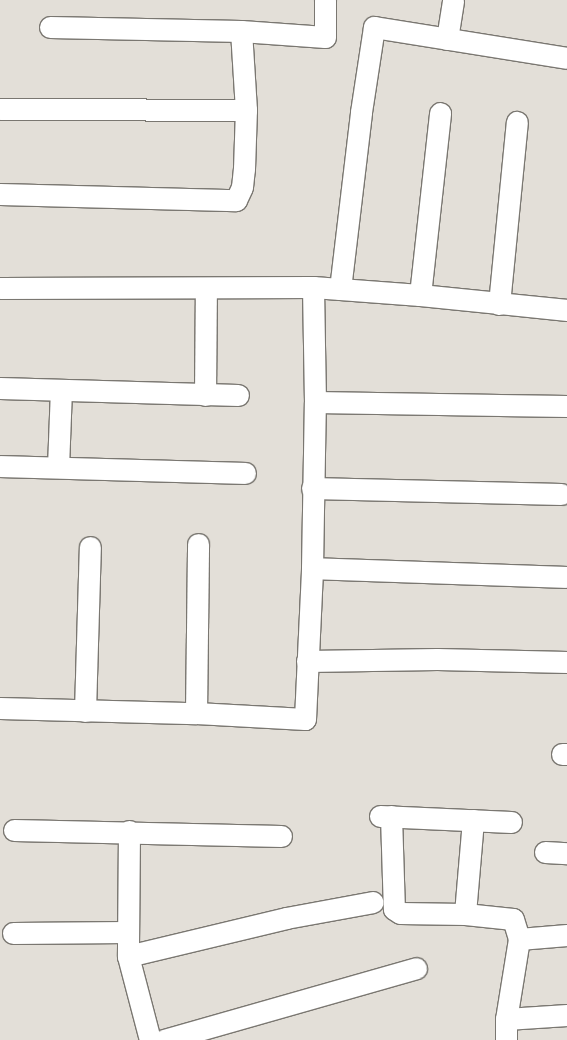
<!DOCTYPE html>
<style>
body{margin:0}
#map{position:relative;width:567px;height:1040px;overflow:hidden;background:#e3dfd8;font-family:"Sofia Sans Condensed",sans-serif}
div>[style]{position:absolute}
.roads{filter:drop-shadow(1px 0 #7a7771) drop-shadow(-1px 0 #7a7771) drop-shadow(0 1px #7a7771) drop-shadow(0 -1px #7a7771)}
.street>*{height:21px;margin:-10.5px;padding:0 10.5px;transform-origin:10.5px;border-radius:10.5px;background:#fff}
span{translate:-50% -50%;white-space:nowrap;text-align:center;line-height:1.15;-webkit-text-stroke:4.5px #f0ece6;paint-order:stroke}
</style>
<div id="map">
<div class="roads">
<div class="street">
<div style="left:50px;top:27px;width:191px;rotate:1.2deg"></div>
<div style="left:241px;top:31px;width:84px;rotate:4.1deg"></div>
<div style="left:325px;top:37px;width:37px;rotate:-90deg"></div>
<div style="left:447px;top:39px;width:39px;rotate:-81deg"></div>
<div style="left:0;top:109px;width:246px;rotate:0.2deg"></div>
<div style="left:0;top:194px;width:236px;rotate:1.5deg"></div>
<div style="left:236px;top:200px;width:14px;rotate:-65deg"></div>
<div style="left:242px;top:187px;width:18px;rotate:-84deg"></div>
<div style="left:244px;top:169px;width:59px;rotate:-88.1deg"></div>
<div style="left:246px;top:110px;width:79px;rotate:-93.6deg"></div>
<div style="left:0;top:288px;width:313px;rotate:-0.2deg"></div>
<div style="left:313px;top:287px;width:107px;rotate:4.3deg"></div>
<div style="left:420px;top:295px;width:148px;rotate:5.8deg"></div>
<div style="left:340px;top:289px;width:178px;rotate:-83.2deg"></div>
<div style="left:361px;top:112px;width:86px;rotate:-81.3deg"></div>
<div style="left:374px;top:27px;width:195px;rotate:9.1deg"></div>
<div style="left:420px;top:295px;width:183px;rotate:-83.7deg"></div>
<div style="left:499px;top:304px;width:183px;rotate:-84.4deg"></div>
<div style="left:0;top:388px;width:238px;rotate:1.7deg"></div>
<div style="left:205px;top:395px;width:107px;rotate:-89.5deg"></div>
<div style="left:315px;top:402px;width:252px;rotate:0.9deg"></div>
<div style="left:0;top:466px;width:245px;rotate:1.6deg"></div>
<div style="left:58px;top:467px;width:77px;rotate:-87.8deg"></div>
<div style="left:312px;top:488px;width:249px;rotate:1.4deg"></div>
<div style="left:312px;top:568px;width:254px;rotate:2deg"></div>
<div style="left:307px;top:661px;width:130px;rotate:-0.9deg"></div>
<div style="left:437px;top:659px;width:130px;rotate:1.3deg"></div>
<div style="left:0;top:708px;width:196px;rotate:1.5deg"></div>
<div style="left:196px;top:713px;width:109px;rotate:3.2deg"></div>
<div style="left:305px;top:719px;width:151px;rotate:-87.3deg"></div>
<div style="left:312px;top:568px;width:166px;rotate:-89deg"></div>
<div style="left:315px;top:402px;width:115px;rotate:-91deg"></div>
<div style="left:85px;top:711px;width:164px;rotate:-88.3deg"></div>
<div style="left:196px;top:713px;width:169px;rotate:-89.3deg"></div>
<div style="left:562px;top:754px;width:5px"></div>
<div style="left:380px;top:816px;width:131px;rotate:2.6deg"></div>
<div style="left:391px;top:816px;width:93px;rotate:88.2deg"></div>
<div style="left:394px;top:909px;width:7px;rotate:34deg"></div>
<div style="left:400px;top:913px;width:65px;rotate:0.9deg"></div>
<div style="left:473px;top:820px;width:94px;rotate:94.9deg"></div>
<div style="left:465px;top:914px;width:48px;rotate:5.9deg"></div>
<div style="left:513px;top:919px;width:21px;rotate:73deg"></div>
<div style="left:519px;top:939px;width:81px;rotate:99.2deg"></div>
<div style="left:506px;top:1019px;width:21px;rotate:90deg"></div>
<div style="left:14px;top:830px;width:267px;rotate:1.3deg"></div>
<div style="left:129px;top:831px;width:125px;rotate:90.5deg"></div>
<div style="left:128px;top:956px;width:87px;rotate:75.3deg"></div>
<div style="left:545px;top:852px;width:22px;rotate:3deg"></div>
<div style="left:13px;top:933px;width:114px;rotate:-0.5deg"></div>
<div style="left:519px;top:939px;width:48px;rotate:-4.8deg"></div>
<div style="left:128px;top:956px;width:163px;rotate:-13.5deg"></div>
<div style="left:286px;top:918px;width:88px;rotate:-10.4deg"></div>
<div style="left:506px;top:1019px;width:61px;rotate:-3.8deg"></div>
<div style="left:164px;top:1040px;width:262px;rotate:-15.9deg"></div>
</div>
</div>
</div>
